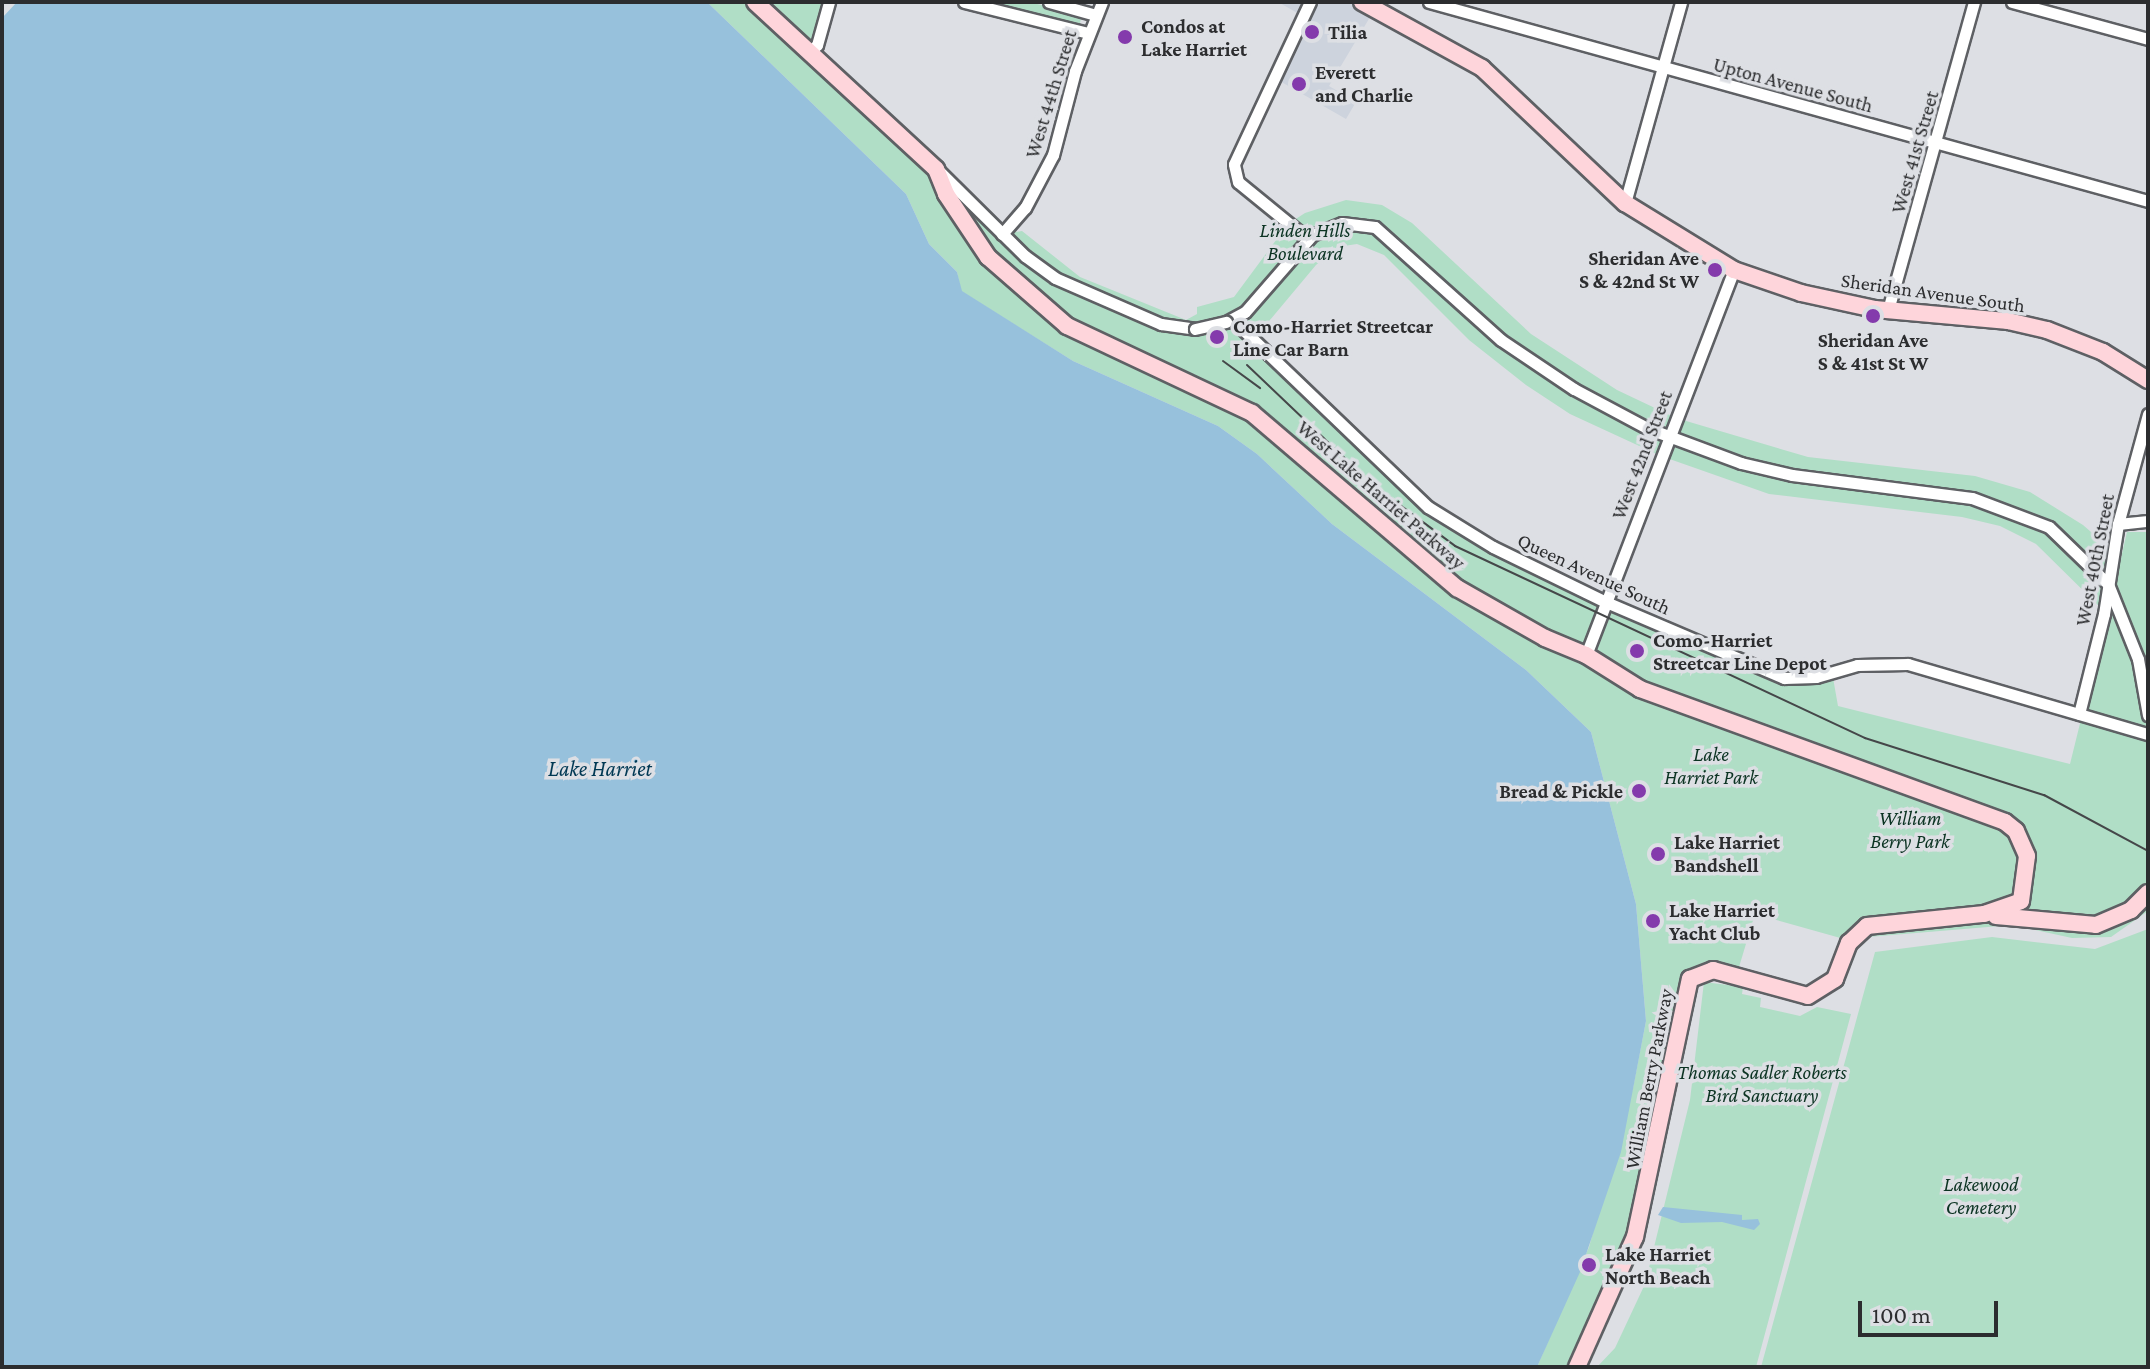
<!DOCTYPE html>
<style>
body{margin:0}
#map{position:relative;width:2150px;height:1369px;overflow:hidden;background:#dddfe4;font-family:"Crimson Pro",serif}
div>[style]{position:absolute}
.built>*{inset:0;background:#cdd3dd}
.green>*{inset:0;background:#b0dec6}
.water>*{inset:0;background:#97c1dc}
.roads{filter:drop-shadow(2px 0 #5e6064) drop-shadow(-2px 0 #5e6064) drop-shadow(0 2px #5e6064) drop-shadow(0 -2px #5e6064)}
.street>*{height:11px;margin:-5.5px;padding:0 5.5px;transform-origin:5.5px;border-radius:5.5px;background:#fff}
.secondary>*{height:16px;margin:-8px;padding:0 8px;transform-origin:8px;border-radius:8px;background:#fed5db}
.tram>*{height:2px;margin:-1px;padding:0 1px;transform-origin:1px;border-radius:1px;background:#454749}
.bridges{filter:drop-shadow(2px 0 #5e6064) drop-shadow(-2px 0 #5e6064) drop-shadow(0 2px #5e6064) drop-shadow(0 -2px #5e6064)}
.street-bridge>*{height:11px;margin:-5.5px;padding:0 5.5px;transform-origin:5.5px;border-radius:5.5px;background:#fff}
.dots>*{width:22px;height:22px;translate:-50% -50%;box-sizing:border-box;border:4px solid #dddfe4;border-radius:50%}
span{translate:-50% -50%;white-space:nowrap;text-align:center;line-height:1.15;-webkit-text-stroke:7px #dddfe4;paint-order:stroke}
.poi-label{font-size:20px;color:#2c2d2f;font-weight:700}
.left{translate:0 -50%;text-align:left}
.right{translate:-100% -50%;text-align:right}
.street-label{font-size:20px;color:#2c2d2f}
.park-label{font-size:20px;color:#0b3322;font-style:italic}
.water-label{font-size:22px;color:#003853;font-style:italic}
.frame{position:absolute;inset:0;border:4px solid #2c2d2f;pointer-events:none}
.scale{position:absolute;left:1858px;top:1301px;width:140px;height:36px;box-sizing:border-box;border:4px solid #2c2d2f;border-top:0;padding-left:10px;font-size:24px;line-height:28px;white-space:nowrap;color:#2c2d2f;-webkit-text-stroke:6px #dddfe4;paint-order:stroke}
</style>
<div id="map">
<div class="built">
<div style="clip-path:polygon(1278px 2px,1379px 2px,1329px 86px,1356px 102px,1346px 119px,1271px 76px,1301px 15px)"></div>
</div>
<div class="green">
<div style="clip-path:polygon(evenodd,707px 2px,755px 2px,1002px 234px,1022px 231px,1080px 277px,1186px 320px,1197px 314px,1197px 307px,1234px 297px,1288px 224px,1305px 213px,1346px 200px,1382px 205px,1412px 223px,1531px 334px,1617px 390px,1676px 418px,1808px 457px,1975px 476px,2030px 492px,2083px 525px,2121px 558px,2127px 532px,2148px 532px,2148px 911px,2111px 937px,2072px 938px,2012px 925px,1844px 939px,1755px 914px,1736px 977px,1694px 975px,1648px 1188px,1577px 1367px,1537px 1367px,1589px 1247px,1633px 1088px,1646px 1021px,1636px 904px,1591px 732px,1526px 670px,1332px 524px,1257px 454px,1218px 426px,1073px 361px,961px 291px,957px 272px,929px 244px,906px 194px,707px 2px,1357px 244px,1384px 255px,1469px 340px,1526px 385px,1570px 414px,1661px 456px,1769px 494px,1962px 517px,2000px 526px,2036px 544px,2107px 614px,2070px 764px,1838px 706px,1832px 672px,1768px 674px,1459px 528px,1398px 482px,1254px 339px,1316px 265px,1337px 247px,1357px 244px)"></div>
<div style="clip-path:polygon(761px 2px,824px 2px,813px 38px,807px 42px)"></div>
<div style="clip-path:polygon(983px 2px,1028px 2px,1082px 14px,1080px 23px,1069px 22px)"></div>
<div style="clip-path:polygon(2148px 929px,2148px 1367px,1761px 1367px,1875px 952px,1992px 937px,2095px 949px)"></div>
<div style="clip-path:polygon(1704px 982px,1743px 987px,1742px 994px,1761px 998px,1760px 1007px,1800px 1016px,1817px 1007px,1851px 1014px,1756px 1367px,1597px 1367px,1615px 1348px,1645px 1284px,1690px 1100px)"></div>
</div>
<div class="water">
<div style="clip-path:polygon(17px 2px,707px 2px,906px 194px,929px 244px,957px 272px,962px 291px,1073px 361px,1218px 426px,1257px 454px,1332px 524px,1526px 670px,1591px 732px,1636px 904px,1646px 1021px,1621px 1152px,1580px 1272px,1537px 1367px,2px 1367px,2px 18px)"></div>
<div style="clip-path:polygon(1663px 1207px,1742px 1215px,1742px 1220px,1758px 1219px,1760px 1224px,1754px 1230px,1722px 1222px,1681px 1223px,1658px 1215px)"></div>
</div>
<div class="roads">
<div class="street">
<div style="left:964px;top:2px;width:128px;rotate:14deg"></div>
<div style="left:1049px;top:2px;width:49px;rotate:15.5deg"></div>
<div style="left:1429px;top:2px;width:746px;rotate:15.47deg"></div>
<div style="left:2012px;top:2px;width:141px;rotate:15.2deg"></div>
<div style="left:808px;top:53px;width:12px;rotate:-42deg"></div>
<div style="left:817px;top:45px;width:45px;rotate:-74.4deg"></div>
<div style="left:940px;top:172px;width:120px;rotate:44.7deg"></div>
<div style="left:1025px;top:256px;width:37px;rotate:36deg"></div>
<div style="left:1055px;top:278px;width:116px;rotate:23.5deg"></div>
<div style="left:1161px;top:324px;width:34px;rotate:8deg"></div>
<div style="left:1625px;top:203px;width:209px;rotate:-74.4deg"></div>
<div style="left:1002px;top:234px;width:35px;rotate:-49deg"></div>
<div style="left:1025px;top:208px;width:60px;rotate:-62.2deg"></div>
<div style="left:1053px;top:155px;width:87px;rotate:-75.3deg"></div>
<div style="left:1075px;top:71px;width:74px;rotate:-68.6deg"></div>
<div style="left:1308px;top:239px;width:90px;rotate:-140.8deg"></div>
<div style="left:1238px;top:182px;width:18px;rotate:-103deg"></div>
<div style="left:1234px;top:164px;width:179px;rotate:-64.9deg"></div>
<div style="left:1888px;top:310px;width:320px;rotate:-74.4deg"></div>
<div style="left:1234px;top:321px;width:269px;rotate:43.8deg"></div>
<div style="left:1428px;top:507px;width:76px;rotate:31.6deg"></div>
<div style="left:1493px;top:547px;width:126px;rotate:26deg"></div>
<div style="left:1606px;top:602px;width:194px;rotate:23.1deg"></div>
<div style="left:1784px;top:678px;width:32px;rotate:-2deg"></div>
<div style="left:1816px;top:677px;width:43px;rotate:-16.3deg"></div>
<div style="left:1857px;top:665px;width:51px;rotate:-1.1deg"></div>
<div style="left:1908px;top:664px;width:250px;rotate:16.3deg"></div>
<div style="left:1226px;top:322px;width:21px;rotate:-28deg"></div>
<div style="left:1245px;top:312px;width:102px;rotate:-49deg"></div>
<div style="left:1312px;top:235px;width:32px;rotate:-22deg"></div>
<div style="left:1342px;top:223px;width:33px;rotate:7deg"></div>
<div style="left:1375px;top:227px;width:169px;rotate:41.9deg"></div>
<div style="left:1501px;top:340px;width:88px;rotate:33.9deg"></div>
<div style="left:1574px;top:389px;width:83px;rotate:28.1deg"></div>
<div style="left:1647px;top:428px;width:100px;rotate:20.4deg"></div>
<div style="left:1741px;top:463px;width:52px;rotate:13.2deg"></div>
<div style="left:1792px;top:475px;width:181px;rotate:7.3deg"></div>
<div style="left:1972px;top:498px;width:82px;rotate:20.6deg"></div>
<div style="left:2049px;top:527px;width:82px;rotate:44deg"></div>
<div style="left:2108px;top:584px;width:81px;rotate:68.2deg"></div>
<div style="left:2138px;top:659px;width:57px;rotate:79.9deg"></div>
<div style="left:2118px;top:524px;width:30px;rotate:-6deg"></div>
<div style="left:1586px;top:655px;width:412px;rotate:-69deg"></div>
<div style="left:2079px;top:714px;width:103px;rotate:-76deg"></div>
<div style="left:2104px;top:614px;width:91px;rotate:-81.2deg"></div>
<div style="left:2118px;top:524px;width:114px;rotate:-74.7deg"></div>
</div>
<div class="secondary">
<div style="left:755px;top:2px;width:246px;rotate:42.7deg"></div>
<div style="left:936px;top:169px;width:27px;rotate:68deg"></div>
<div style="left:946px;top:194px;width:76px;rotate:56.3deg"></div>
<div style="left:988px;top:257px;width:105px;rotate:41.1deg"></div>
<div style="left:1067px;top:326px;width:204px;rotate:25.2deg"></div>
<div style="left:1252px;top:413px;width:270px;rotate:40.5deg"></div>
<div style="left:1457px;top:588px;width:101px;rotate:29.6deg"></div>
<div style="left:1545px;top:638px;width:44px;rotate:22.5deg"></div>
<div style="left:1586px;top:655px;width:64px;rotate:32.2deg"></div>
<div style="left:1640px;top:689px;width:388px;rotate:20deg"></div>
<div style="left:2005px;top:822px;width:14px;rotate:39deg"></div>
<div style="left:2016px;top:831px;width:27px;rotate:66deg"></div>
<div style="left:2027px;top:856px;width:45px;rotate:97.6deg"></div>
<div style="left:1362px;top:2px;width:137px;rotate:28.8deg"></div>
<div style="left:1482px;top:68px;width:197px;rotate:43.4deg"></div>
<div style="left:1625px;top:203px;width:128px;rotate:31.6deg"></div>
<div style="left:1734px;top:270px;width:71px;rotate:18.9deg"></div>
<div style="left:1801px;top:293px;width:76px;rotate:12.2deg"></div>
<div style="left:1875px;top:309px;width:134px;rotate:5.2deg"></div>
<div style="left:2008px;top:321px;width:40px;rotate:13deg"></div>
<div style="left:2047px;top:330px;width:60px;rotate:21.4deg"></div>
<div style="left:2103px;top:352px;width:53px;rotate:31.9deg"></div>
<div style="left:1996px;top:916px;width:100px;rotate:5.1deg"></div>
<div style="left:2096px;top:925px;width:38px;rotate:-23deg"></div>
<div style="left:2131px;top:910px;width:24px;rotate:-45deg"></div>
<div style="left:1577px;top:1367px;width:142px;rotate:-66deg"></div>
<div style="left:1635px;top:1237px;width:264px;rotate:-78deg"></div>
<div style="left:1690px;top:979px;width:25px;rotate:-21deg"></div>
<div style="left:1713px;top:970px;width:98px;rotate:15.3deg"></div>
<div style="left:1808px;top:996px;width:32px;rotate:-32deg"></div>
<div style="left:1835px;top:979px;width:39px;rotate:-69deg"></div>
<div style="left:1849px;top:943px;width:25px;rotate:-43deg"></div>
<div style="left:1867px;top:926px;width:118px;rotate:-5.9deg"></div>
<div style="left:1984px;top:914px;width:39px;rotate:-19deg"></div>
</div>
</div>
<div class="tram">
<div style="left:1223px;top:361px;width:46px;rotate:36.1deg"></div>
<div style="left:1247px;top:365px;width:174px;rotate:43.6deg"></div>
<div style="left:1373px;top:485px;width:102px;rotate:36.6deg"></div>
<div style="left:1455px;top:546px;width:453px;rotate:25.1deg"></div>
<div style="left:1865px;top:738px;width:188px;rotate:17.7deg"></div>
<div style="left:2044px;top:795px;width:118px;rotate:28.3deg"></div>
</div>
<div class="bridges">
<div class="street-bridge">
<div style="left:1195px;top:329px;width:32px;rotate:-13deg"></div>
</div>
</div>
<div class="dots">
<div style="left:1312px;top:32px;background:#843aac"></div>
<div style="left:1125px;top:37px;background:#843aac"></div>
<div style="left:1299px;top:84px;background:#843aac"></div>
<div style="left:1715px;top:270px;background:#843aac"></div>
<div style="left:1873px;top:316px;background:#843aac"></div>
<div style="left:1217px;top:337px;background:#843aac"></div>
<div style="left:1637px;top:651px;background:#843aac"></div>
<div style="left:1639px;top:791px;background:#843aac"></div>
<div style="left:1658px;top:854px;background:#843aac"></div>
<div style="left:1653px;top:921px;background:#843aac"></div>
<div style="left:1589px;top:1265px;background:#843aac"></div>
</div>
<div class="poi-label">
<span class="left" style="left:1141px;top:38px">Condos at<br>Lake Harriet</span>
<span class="left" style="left:1328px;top:32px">Tilia</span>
<span class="left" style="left:1315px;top:84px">Everett<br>and Charlie</span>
<span class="right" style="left:1699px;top:270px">Sheridan Ave<br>S &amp; 42nd St W</span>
<span class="left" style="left:1233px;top:338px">Como-Harriet Streetcar<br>Line Car Barn</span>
<span style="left:1873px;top:352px">Sheridan Ave<br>S &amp; 41st St W</span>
<span class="left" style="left:1653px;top:652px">Como-Harriet<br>Streetcar Line Depot</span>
<span class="right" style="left:1623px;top:791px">Bread &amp; Pickle</span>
<span class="left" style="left:1674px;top:854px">Lake Harriet<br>Bandshell</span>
<span class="left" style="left:1669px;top:922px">Lake Harriet<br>Yacht Club</span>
<span class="left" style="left:1605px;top:1266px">Lake Harriet<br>North Beach</span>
</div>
<div class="street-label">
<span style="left:1793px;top:85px;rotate:15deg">Upton Avenue South</span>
<span style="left:1051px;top:94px;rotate:-73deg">West 44th Street</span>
<span style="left:1915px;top:152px;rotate:-74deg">West 41st Street</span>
<span style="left:1933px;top:293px;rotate:8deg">Sheridan Avenue South</span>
<span style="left:1642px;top:455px;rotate:-69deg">West 42nd Street</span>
<span style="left:1381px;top:495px;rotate:41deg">West Lake Harriet Parkway</span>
<span style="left:2095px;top:560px;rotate:-79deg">West 40th Street</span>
<span style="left:1594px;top:574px;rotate:25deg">Queen Avenue South</span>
<span style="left:1649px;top:1079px;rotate:-79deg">William Berry Parkway</span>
</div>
<div class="park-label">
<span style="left:1305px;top:242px">Linden Hills<br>Boulevard</span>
<span style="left:1711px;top:766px">Lake<br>Harriet Park</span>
<span style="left:1910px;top:830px">William<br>Berry Park</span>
<span style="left:1762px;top:1084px">Thomas Sadler Roberts<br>Bird Sanctuary</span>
<span style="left:1981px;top:1196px">Lakewood<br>Cemetery</span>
</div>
<div class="water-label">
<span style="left:600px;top:769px">Lake Harriet</span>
</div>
<div class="frame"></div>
<div class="scale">100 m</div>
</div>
